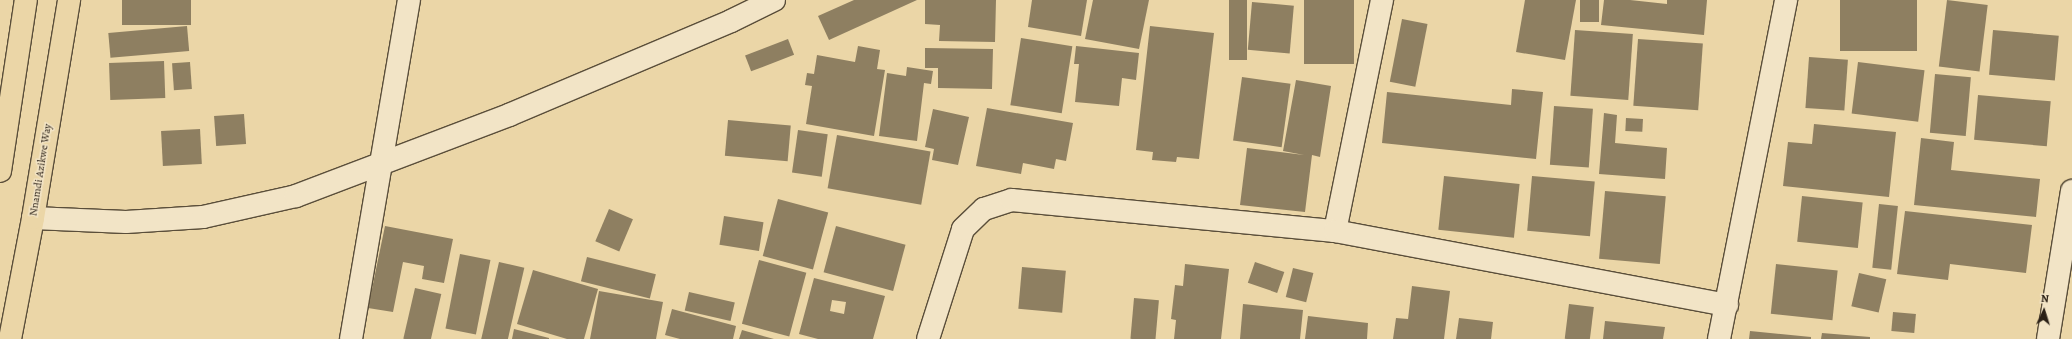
<!DOCTYPE html>
<style>
body{margin:0}
#map{position:relative;width:2072px;height:339px;overflow:hidden;background:#ebd6a7;font-family:Alegreya,serif}
div>[style]{position:absolute}
.building>*{inset:0;background:#8e7f61;transform-origin:0 0}
.roads{filter:drop-shadow(1px 0 #5a4e3a) drop-shadow(-1px 0 #5a4e3a) drop-shadow(0 1px #5a4e3a) drop-shadow(0 -1px #5a4e3a)}
.street>*{height:22px;margin:-11px;padding:0 11px;transform-origin:11px;border-radius:11px;background:#f2e4c6}
.highway>*{height:22px;margin:-11px;padding:0 11px;transform-origin:11px;border-radius:11px;background:#ebd6a7}
span{translate:-50% -50%;white-space:nowrap;text-align:center;line-height:1.15;-webkit-text-stroke:3px #f2e4c6;paint-order:stroke}
.street-label{font-size:11px;color:#2a2016}
.north{position:absolute;left:2024px;top:291px;width:40px;height:40px;-webkit-text-stroke:3px #f2e4c6;paint-order:stroke;rotate:4deg;font-size:11px;font-weight:700;line-height:16px;text-align:center;color:#2a2016}
.north::after{content:'';display:block;margin:auto;width:14px;height:18px;background:#2a2016;clip-path:polygon(50% 0,100% 100%,50% 72%,0 100%)}
</style>
<div id="map">
<div class="building">
<div style="left:122px;top:0;width:69px;height:25px"></div>
<div style="clip-path:polygon(854px 0,917px 0,829px 40px,818px 16px)"></div>
<div style="clip-path:polygon(925px 0,996px 0,995px 42px,939px 41px,940px 25px,925px 24px)"></div>
<div style="clip-path:polygon(1032px 0,1087px 0,1081px 36px,1028px 27px)"></div>
<div style="clip-path:polygon(1093px 0,1149px 0,1139px 49px,1085px 39px)"></div>
<div style="left:1229px;top:0;width:18px;height:60px"></div>
<div style="left:1304px;top:0;width:50px;height:64px"></div>
<div style="clip-path:polygon(1525px 0,1576px 0,1565px 60px,1516px 52px)"></div>
<div style="left:1580px;top:0;width:19px;height:22px"></div>
<div style="clip-path:polygon(1604px 0,1630px 0,1667px 4px,1667px 0,1707px 0,1704px 35px,1601px 25px)"></div>
<div style="left:1840px;top:0;width:77px;height:51px"></div>
<div style="left:1947px;top:0;width:41px;height:67px;rotate:7deg"></div>
<div style="left:1252px;top:2px;width:42px;height:48px;rotate:5deg"></div>
<div style="left:1402px;top:19px;width:26px;height:64px;rotate:11deg"></div>
<div style="left:187px;top:26px;width:25px;height:79px;rotate:85deg"></div>
<div style="clip-path:polygon(1150px 26px,1214px 33px,1199px 159px,1177px 157px,1176px 162px,1152px 160px,1153px 152px,1136px 150px)"></div>
<div style="left:1575px;top:30px;width:58px;height:66px;rotate:4deg"></div>
<div style="left:1993px;top:30px;width:66px;height:45px;rotate:5deg"></div>
<div style="left:1021px;top:38px;width:52px;height:68px;rotate:9deg"></div>
<div style="left:788px;top:39px;width:17px;height:46px;rotate:69deg"></div>
<div style="left:1638px;top:39px;width:65px;height:67px;rotate:4deg"></div>
<div style="clip-path:polygon(858px 46px,880px 50px,877px 69px,885px 70px,874px 136px,806px 124px,812px 86px,805px 85px,807px 73px,814px 74px,817px 55px,855px 62px)"></div>
<div style="clip-path:polygon(1076px 46px,1139px 53px,1136px 80px,1122px 78px,1119px 106px,1075px 102px,1079px 64px,1074px 64px)"></div>
<div style="clip-path:polygon(925px 48px,993px 49px,992px 89px,938px 88px,938px 68px,925px 68px)"></div>
<div style="left:1809px;top:57px;width:39px;height:51px;rotate:4deg"></div>
<div style="left:164px;top:61px;width:37px;height:55px;rotate:88deg"></div>
<div style="left:190px;top:62px;width:27px;height:18px;rotate:86deg"></div>
<div style="left:1858px;top:62px;width:67px;height:52px;rotate:7deg"></div>
<div style="clip-path:polygon(907px 67px,933px 71px,931px 84px,924px 83px,917px 141px,879px 136px,887px 73px,906px 76px)"></div>
<div style="left:1935px;top:74px;width:36px;height:59px;rotate:5deg"></div>
<div style="left:1242px;top:77px;width:49px;height:64px;rotate:8deg"></div>
<div style="clip-path:polygon(1296px 80px,1331px 86px,1320px 157px,1312px 155px,1305px 212px,1240px 205px,1247px 148px,1304px 155px,1283px 151px)"></div>
<div style="clip-path:polygon(1512px 89px,1543px 92px,1536px 159px,1382px 143px,1387px 92px,1511px 105px)"></div>
<div style="left:1978px;top:95px;width:73px;height:45px;rotate:5deg"></div>
<div style="left:1554px;top:106px;width:39px;height:59px;rotate:4deg"></div>
<div style="clip-path:polygon(987px 108px,1073px 123px,1066px 161px,1056px 159px,1054px 169px,1023px 163px,1021px 174px,976px 166px)"></div>
<div style="clip-path:polygon(933px 109px,969px 117px,958px 165px,932px 160px,934px 149px,925px 147px)"></div>
<div style="clip-path:polygon(1604px 113px,1617px 115px,1615px 143px,1667px 148px,1665px 179px,1599px 174px)"></div>
<div style="left:244px;top:114px;width:30px;height:30px;rotate:86deg"></div>
<div style="left:1626px;top:118px;width:17px;height:13px;rotate:3deg"></div>
<div style="left:728px;top:120px;width:63px;height:36px;rotate:5deg"></div>
<div style="clip-path:polygon(1814px 124px,1896px 132px,1889px 197px,1783px 186px,1788px 142px,1812px 144px)"></div>
<div style="left:200px;top:129px;width:35px;height:39px;rotate:87deg"></div>
<div style="left:798px;top:130px;width:30px;height:43px;rotate:8deg"></div>
<div style="left:837px;top:135px;width:95px;height:54px;rotate:10deg"></div>
<div style="clip-path:polygon(1921px 138px,1954px 142px,1951px 170px,2040px 179px,2036px 217px,1914px 205px)"></div>
<div style="left:1444px;top:176px;width:76px;height:54px;rotate:6deg"></div>
<div style="left:1532px;top:176px;width:63px;height:55px;rotate:5deg"></div>
<div style="left:1605px;top:191px;width:61px;height:68px;rotate:5deg"></div>
<div style="left:1802px;top:196px;width:61px;height:46px;rotate:6deg"></div>
<div style="left:778px;top:199px;width:52px;height:59px;rotate:15deg"></div>
<div style="left:1879px;top:204px;width:19px;height:64px;rotate:6deg"></div>
<div style="left:609px;top:209px;width:26px;height:35px;rotate:23deg"></div>
<div style="clip-path:polygon(1905px 211px,2032px 225px,2026px 273px,1950px 264px,1948px 280px,1897px 274px)"></div>
<div style="left:724px;top:216px;width:40px;height:29px;rotate:9deg"></div>
<div style="clip-path:polygon(385px 226px,453px 239px,444px 283px,422px 279px,424px 266px,403px 262px,393px 312px,368px 308px)"></div>
<div style="left:836px;top:226px;width:72px;height:48px;rotate:15deg"></div>
<div style="left:460px;top:254px;width:31px;height:76px;rotate:11deg"></div>
<div style="left:587px;top:257px;width:71px;height:25px;rotate:14deg"></div>
<div style="left:759px;top:260px;width:49px;height:66px;rotate:15deg"></div>
<div style="left:499px;top:262px;width:26px;height:80px;rotate:13deg"></div>
<div style="left:1255px;top:262px;width:31px;height:22px;rotate:19deg"></div>
<div style="clip-path:polygon(1185px 264px,1229px 269px,1221px 339px,1174px 339px,1176px 320px,1171px 319px,1175px 285px,1183px 286px)"></div>
<div style="left:1776px;top:264px;width:62px;height:50px;rotate:6deg"></div>
<div style="left:1022px;top:267px;width:44px;height:42px;rotate:5deg"></div>
<div style="left:1293px;top:268px;width:21px;height:30px;rotate:14deg"></div>
<div style="clip-path:polygon(533px 270px,598px 289px,584px 339px,567px 339px,517px 324px)"></div>
<div style="left:1859px;top:273px;width:28px;height:34px;rotate:13deg"></div>
<div style="clip-path:polygon(evenodd,814px 278px,885px 296px,873px 339px,818px 339px,799px 334px,814px 278px,832px 300px,846px 302px,844px 314px,830px 311px,832px 300px)"></div>
<div style="clip-path:polygon(1412px 286px,1450px 291px,1444px 339px,1393px 339px,1396px 318px,1408px 319px)"></div>
<div style="left:415px;top:288px;width:27px;height:52px;rotate:13deg"></div>
<div style="clip-path:polygon(599px 291px,663px 302px,656px 339px,590px 339px)"></div>
<div style="left:689px;top:292px;width:47px;height:19px;rotate:13deg"></div>
<div style="left:1134px;top:298px;width:25px;height:41px;rotate:5deg"></div>
<div style="clip-path:polygon(1243px 304px,1303px 310px,1300px 339px,1240px 339px)"></div>
<div style="left:1569px;top:304px;width:25px;height:35px;rotate:7deg"></div>
<div style="clip-path:polygon(672px 309px,736px 326px,733px 339px,680px 339px,665px 335px)"></div>
<div style="left:1893px;top:312px;width:23px;height:19px;rotate:5deg"></div>
<div style="clip-path:polygon(1308px 316px,1368px 323px,1367px 339px,1305px 339px)"></div>
<div style="clip-path:polygon(1459px 318px,1493px 322px,1491px 339px,1456px 339px)"></div>
<div style="clip-path:polygon(1605px 321px,1665px 327px,1663px 339px,1603px 339px)"></div>
<div style="clip-path:polygon(514px 329px,549px 338px,549px 339px,512px 339px)"></div>
<div style="clip-path:polygon(742px 330px,774px 339px,739px 339px)"></div>
<div style="clip-path:polygon(1750px 331px,1811px 337px,1811px 339px,1749px 339px)"></div>
<div style="clip-path:polygon(1822px 333px,1870px 337px,1870px 339px,1821px 339px)"></div>
</div>
<div class="roads">
<div class="street">
<div style="left:33px;top:218px;width:93px;rotate:2.5deg"></div>
<div style="left:126px;top:222px;width:77px;rotate:-3.7deg"></div>
<div style="left:203px;top:217px;width:95px;rotate:-12.7deg"></div>
<div style="left:296px;top:196px;width:228px;rotate:-20.8deg"></div>
<div style="left:509px;top:115px;width:241px;rotate:-22.9deg"></div>
<div style="left:731px;top:21px;width:48px;rotate:-26deg"></div>
<div style="left:1335px;top:231px;width:236px;rotate:-78.5deg"></div>
<div style="left:351px;top:339px;width:344px;rotate:-80.3deg"></div>
<div style="left:928px;top:339px;width:115px;rotate:-72.3deg"></div>
<div style="left:963px;top:229px;width:29px;rotate:-44deg"></div>
<div style="left:984px;top:209px;width:29px;rotate:-18deg"></div>
<div style="left:1012px;top:200px;width:324px;rotate:5.5deg"></div>
<div style="left:1335px;top:231px;width:399px;rotate:10.7deg"></div>
<div style="left:1719px;top:339px;width:346px;rotate:-78.8deg"></div>
<div style="left:2048px;top:339px;width:150px;rotate:-80.8deg"></div>
</div>
<div class="highway">
<div style="left:0;top:171px;width:173px;rotate:-81.4deg"></div>
<div style="left:10px;top:339px;width:123px;rotate:-79.2deg"></div>
<div style="left:33px;top:218px;width:221px;rotate:-80.6deg"></div>
</div>
</div>
<div class="street-label">
<span style="left:41px;top:170px;rotate:-81deg">Nnamdi Azikwe Way</span>
</div>
<div class="north">N</div>
</div>
